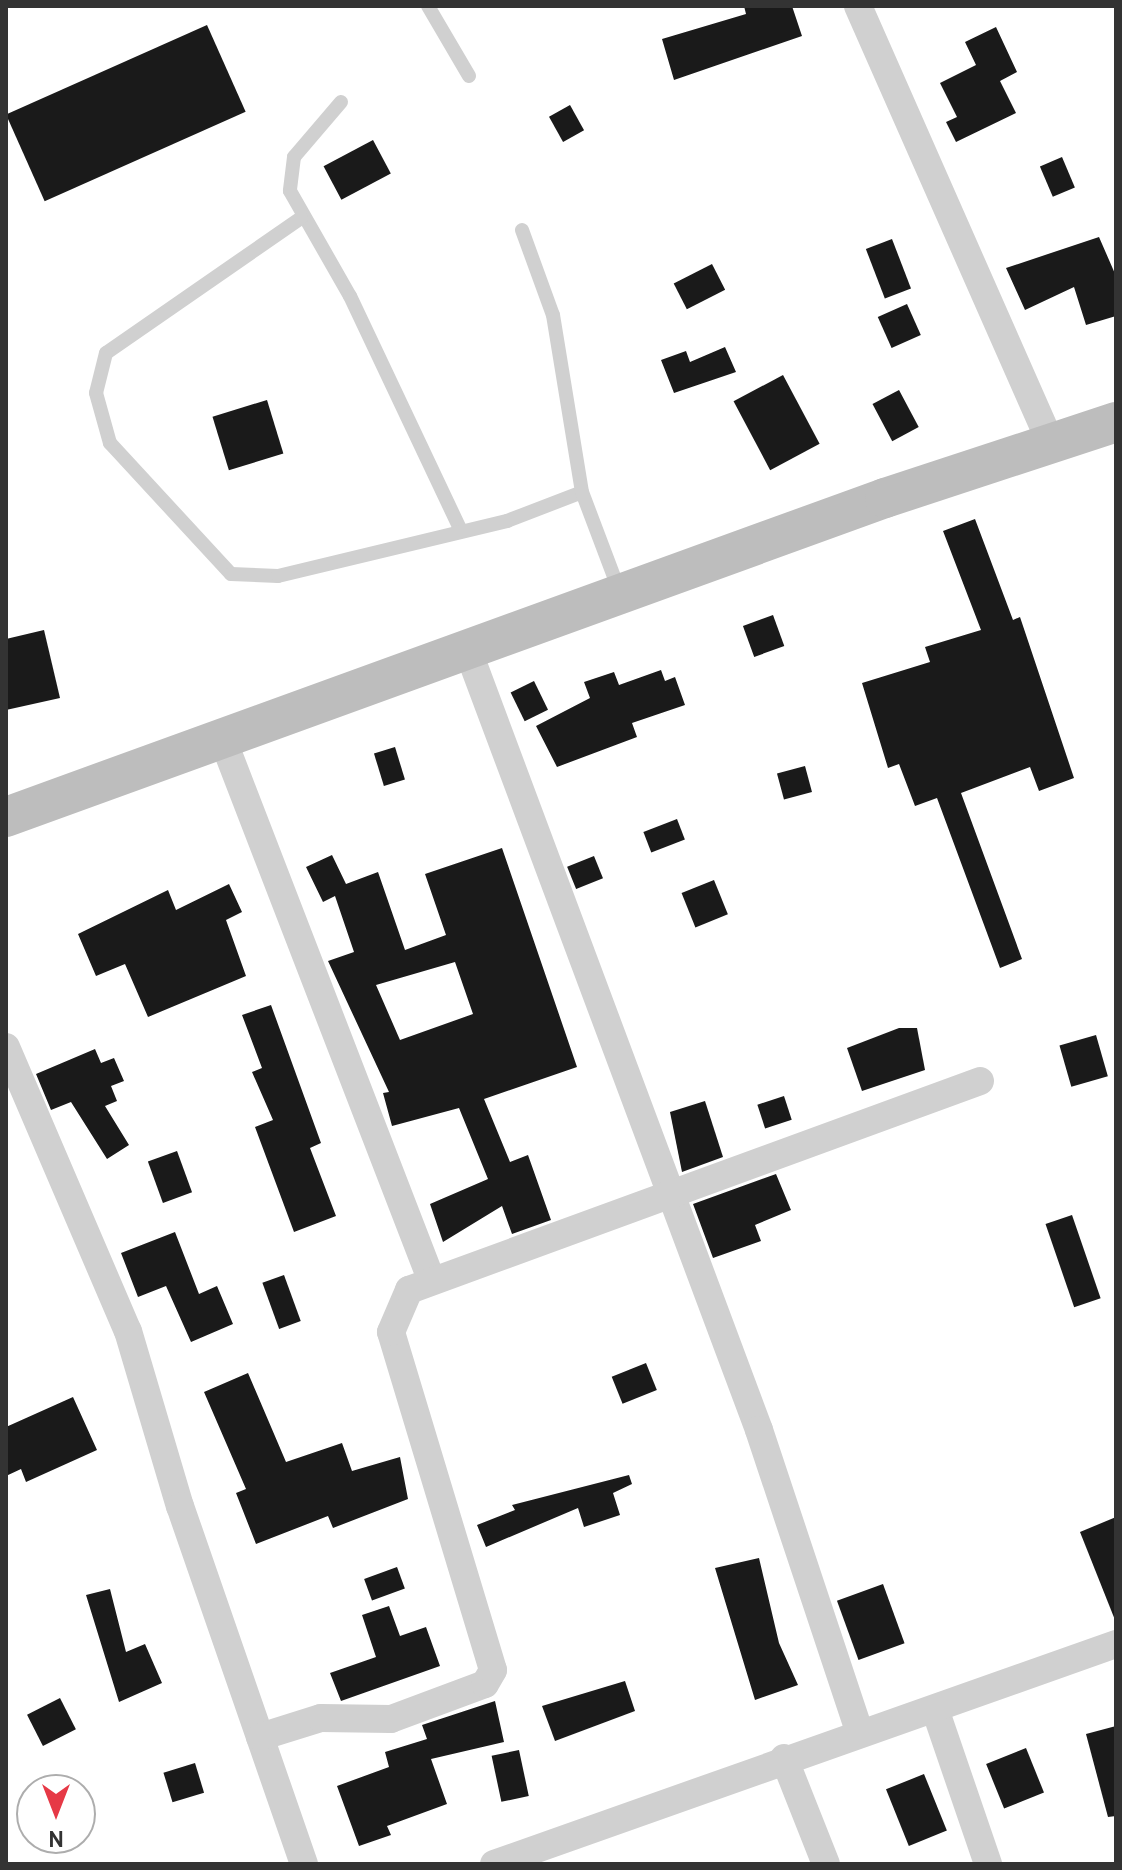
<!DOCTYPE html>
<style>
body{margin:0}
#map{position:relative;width:1122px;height:1870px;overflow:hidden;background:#fff;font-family:Overpass,sans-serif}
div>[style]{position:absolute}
.building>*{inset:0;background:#1a1a1a;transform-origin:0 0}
.lane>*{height:14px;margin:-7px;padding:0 7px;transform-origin:7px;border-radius:7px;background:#d0d0d0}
.street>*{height:28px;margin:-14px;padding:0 14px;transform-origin:14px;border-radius:14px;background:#d0d0d0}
.secondary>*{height:40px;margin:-20px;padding:0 20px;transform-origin:20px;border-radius:20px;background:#bdbdbd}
span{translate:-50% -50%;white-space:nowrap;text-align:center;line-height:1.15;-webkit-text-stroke:8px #fff;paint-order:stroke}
.frame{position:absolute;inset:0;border:8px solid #333;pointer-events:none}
.north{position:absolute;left:16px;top:1774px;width:80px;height:80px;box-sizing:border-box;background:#fff;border:2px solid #adadad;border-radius:50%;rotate:180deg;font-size:22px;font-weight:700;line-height:32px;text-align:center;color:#333}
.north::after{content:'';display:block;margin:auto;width:28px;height:36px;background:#e63946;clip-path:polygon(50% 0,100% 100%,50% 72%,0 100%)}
</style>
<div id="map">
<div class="building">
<div style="clip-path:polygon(744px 6px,792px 6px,802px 36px,674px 80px,662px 39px,746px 14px)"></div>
<div style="left:207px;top:25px;width:95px;height:220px;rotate:66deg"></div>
<div style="clip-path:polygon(996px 27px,1017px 72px,1000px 81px,1016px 113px,956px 142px,946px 122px,957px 117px,940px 83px,976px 65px,965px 42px)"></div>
<div style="left:570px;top:105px;width:29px;height:24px;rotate:61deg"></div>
<div style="left:373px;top:140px;width:38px;height:56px;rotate:62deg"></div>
<div style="left:1062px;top:157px;width:33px;height:24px;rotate:67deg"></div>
<div style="clip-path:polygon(1099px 237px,1116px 276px,1116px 316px,1086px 325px,1074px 287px,1025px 310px,1006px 268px)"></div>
<div style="left:892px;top:239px;width:53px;height:28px;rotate:69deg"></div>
<div style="left:712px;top:264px;width:29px;height:43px;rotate:63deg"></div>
<div style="left:907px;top:304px;width:34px;height:32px;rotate:66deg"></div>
<div style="clip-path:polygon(725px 347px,736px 372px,674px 393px,661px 360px,686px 351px,690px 362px)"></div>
<div style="left:783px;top:375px;width:78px;height:56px;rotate:62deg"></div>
<div style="left:899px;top:390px;width:42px;height:30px;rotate:62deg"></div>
<div style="left:267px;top:400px;width:56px;height:57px;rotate:73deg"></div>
<div style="clip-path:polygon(975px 519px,1013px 620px,1020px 617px,1074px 778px,1039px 791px,1030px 767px,961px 793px,1022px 959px,1000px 968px,937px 798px,915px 806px,899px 764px,888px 768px,862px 683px,930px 662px,925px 647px,981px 630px,943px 531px)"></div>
<div style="left:773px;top:615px;width:33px;height:32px;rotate:70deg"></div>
<div style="clip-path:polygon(44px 630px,60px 698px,6px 710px,6px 639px)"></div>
<div style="clip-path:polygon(661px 670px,665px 681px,675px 677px,685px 705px,632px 723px,637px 737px,557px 767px,536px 726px,590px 698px,584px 682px,614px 672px,619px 685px)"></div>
<div style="left:534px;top:681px;width:32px;height:26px;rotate:64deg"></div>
<div style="left:395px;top:747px;width:34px;height:22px;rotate:73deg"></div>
<div style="left:805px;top:766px;width:27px;height:29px;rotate:75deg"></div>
<div style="left:677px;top:819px;width:22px;height:36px;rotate:69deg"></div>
<div style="clip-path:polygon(evenodd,502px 848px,577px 1067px,484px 1099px,510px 1162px,528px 1155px,551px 1220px,512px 1234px,502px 1206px,443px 1242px,430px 1204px,488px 1179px,459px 1108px,392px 1126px,383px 1093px,389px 1092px,328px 961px,354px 952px,335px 896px,323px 902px,306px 867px,332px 855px,346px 884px,378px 872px,405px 950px,446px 935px,425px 874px,502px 848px,455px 962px,473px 1014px,400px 1040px,376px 985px,455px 962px)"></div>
<div style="left:594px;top:856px;width:24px;height:29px;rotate:68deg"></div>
<div style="left:714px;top:880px;width:37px;height:35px;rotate:68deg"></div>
<div style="clip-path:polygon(229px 884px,242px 912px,226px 920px,246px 976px,148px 1017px,125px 964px,96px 976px,78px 934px,168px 890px,176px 910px)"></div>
<div style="clip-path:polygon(271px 1005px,321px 1143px,310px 1148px,336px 1216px,294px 1232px,255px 1127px,273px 1120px,252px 1072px,262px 1068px,242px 1015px)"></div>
<div style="clip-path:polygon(899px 1028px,917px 1028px,925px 1070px,862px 1091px,847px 1048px)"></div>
<div style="left:1096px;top:1035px;width:43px;height:38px;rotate:74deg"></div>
<div style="clip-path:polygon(95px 1049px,101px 1063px,114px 1058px,124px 1081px,111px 1086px,117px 1101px,105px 1106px,129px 1145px,107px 1159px,71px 1102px,51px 1110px,36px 1074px)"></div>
<div style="left:784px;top:1096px;width:25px;height:28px;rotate:72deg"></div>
<div style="clip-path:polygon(705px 1101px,723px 1157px,682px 1172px,670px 1112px)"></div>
<div style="left:177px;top:1151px;width:44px;height:31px;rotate:70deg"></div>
<div style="clip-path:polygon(776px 1174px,791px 1210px,755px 1225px,761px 1241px,713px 1258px,693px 1204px)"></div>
<div style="left:1072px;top:1215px;width:88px;height:28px;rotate:71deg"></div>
<div style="clip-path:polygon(175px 1232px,199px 1294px,217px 1286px,233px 1324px,191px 1342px,166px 1286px,138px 1297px,121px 1253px)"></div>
<div style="left:284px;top:1275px;width:49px;height:23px;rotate:70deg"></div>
<div style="left:646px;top:1363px;width:29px;height:37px;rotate:68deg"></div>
<div style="clip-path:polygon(248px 1373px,286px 1462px,342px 1443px,352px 1471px,400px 1457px,408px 1499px,333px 1528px,328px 1516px,256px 1544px,236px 1493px,246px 1489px,204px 1392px)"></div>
<div style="clip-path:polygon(73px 1397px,97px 1450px,26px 1482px,21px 1469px,6px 1476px,6px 1427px)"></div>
<div style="clip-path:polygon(629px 1475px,632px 1484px,613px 1493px,620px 1515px,584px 1527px,578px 1508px,486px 1547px,477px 1525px,515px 1510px,512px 1505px)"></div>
<div style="clip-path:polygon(1116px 1517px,1116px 1620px,1115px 1620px,1080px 1532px)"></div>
<div style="clip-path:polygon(759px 1558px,779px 1643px,798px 1685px,755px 1700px,715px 1568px)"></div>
<div style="left:397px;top:1567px;width:23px;height:35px;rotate:70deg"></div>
<div style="left:883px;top:1584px;width:63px;height:49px;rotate:70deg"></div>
<div style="clip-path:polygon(110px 1589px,126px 1652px,145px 1644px,162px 1683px,119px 1702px,86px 1595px)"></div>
<div style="clip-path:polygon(389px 1606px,400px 1636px,426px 1627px,440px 1666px,341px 1701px,330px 1673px,376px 1657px,362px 1615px)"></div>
<div style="clip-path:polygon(625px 1681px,635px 1711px,555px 1741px,542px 1706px)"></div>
<div style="left:60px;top:1698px;width:35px;height:37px;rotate:63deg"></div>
<div style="clip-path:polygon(495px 1701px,504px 1742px,431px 1759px,447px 1804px,387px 1826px,391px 1835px,359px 1846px,337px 1786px,389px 1767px,385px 1752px,427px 1739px,422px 1725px)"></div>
<div style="clip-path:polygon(1116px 1726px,1116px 1816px,1108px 1817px,1086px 1734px)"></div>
<div style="left:1026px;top:1748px;width:48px;height:43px;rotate:68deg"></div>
<div style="left:519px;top:1750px;width:47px;height:28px;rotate:78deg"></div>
<div style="left:195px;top:1763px;width:31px;height:33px;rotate:73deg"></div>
<div style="left:924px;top:1774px;width:61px;height:41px;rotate:68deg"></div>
</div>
<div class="lane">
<div style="left:428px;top:6px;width:81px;rotate:59.6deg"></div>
<div style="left:341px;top:102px;width:72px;rotate:130.5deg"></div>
<div style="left:294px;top:157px;width:34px;rotate:97deg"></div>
<div style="left:290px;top:191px;width:121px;rotate:60.3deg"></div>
<div style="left:350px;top:296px;width:258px;rotate:64.7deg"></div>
<div style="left:301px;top:218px;width:237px;rotate:145.3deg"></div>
<div style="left:106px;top:353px;width:41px;rotate:104deg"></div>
<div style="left:96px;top:393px;width:52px;rotate:74.4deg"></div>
<div style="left:110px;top:443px;width:178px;rotate:47.3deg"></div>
<div style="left:231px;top:574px;width:47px;rotate:2.4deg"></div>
<div style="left:278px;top:576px;width:236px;rotate:-13.5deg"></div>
<div style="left:507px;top:521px;width:80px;rotate:-21.1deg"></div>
<div style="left:522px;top:230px;width:90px;rotate:70deg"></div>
<div style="left:553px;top:315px;width:179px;rotate:80.7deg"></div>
<div style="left:582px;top:492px;width:105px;rotate:69.3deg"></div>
</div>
<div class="street">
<div style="left:858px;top:6px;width:480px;rotate:66.2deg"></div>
<div style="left:469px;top:653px;width:829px;rotate:69.53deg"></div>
<div style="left:759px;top:1430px;width:317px;rotate:71.6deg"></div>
<div style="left:223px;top:740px;width:578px;rotate:68.9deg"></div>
<div style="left:6px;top:1047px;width:309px;rotate:66.8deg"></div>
<div style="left:128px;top:1331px;width:183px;rotate:73.5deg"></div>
<div style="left:180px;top:1506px;width:379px;rotate:70.9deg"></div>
<div style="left:936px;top:1712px;width:161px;rotate:71.1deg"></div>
<div style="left:260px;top:1737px;width:64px;rotate:-17.3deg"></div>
<div style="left:321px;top:1718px;width:70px;rotate:0.8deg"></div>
<div style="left:391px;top:1719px;width:100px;rotate:-20.4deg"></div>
<div style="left:485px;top:1684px;width:16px;rotate:-60deg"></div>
<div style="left:493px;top:1670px;width:353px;rotate:-106.8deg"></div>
<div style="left:391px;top:1332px;width:46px;rotate:-66.8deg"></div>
<div style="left:409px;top:1290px;width:608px;rotate:-20.1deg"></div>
<div style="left:784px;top:1758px;width:114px;rotate:68.4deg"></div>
<div style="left:494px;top:1864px;width:660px;rotate:-19.48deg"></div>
</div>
<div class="secondary">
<div style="left:6px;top:817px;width:935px;rotate:-19.95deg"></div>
<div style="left:885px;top:498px;width:243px;rotate:-18.2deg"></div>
</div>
<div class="frame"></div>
<div class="north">N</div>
</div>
